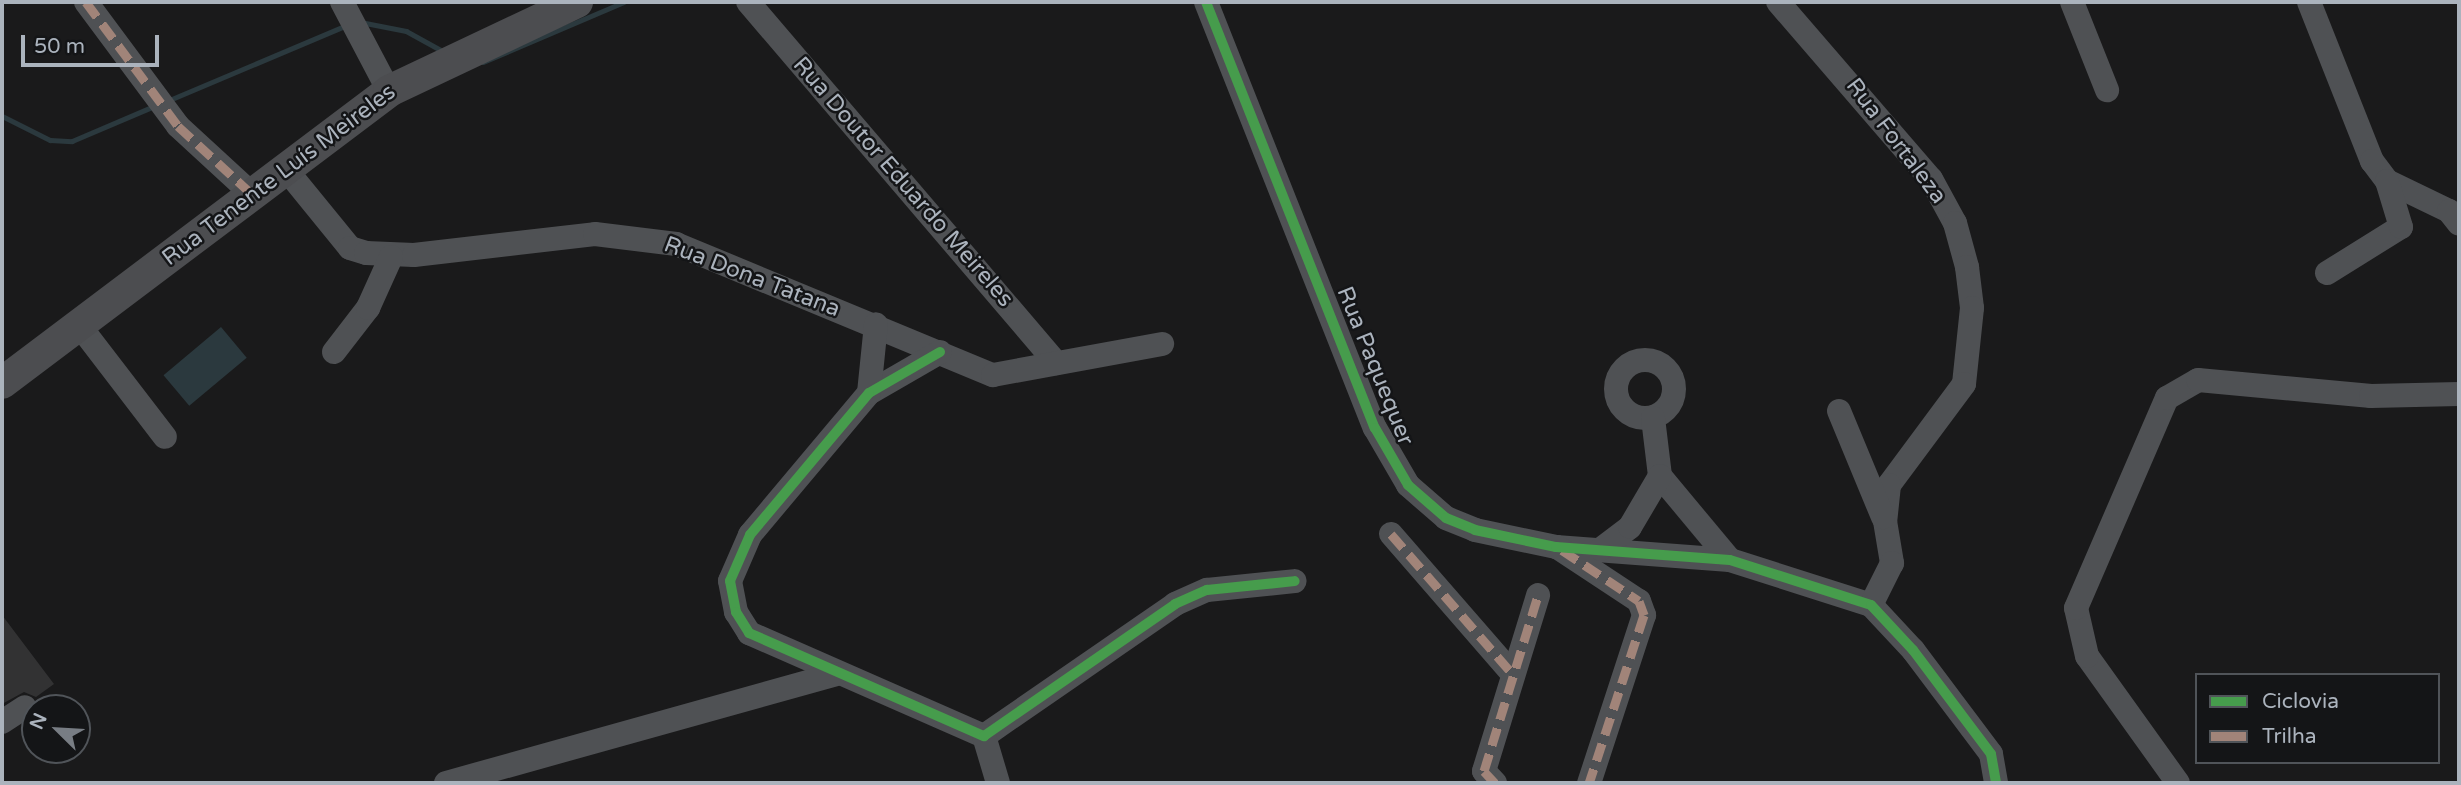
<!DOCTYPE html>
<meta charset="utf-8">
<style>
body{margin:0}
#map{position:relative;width:2461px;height:785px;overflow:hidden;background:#1a1a1b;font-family:"Varela Round",sans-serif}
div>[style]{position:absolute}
.water>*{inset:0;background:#2b393e;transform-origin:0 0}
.stream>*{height:5px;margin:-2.5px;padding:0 2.5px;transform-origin:2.5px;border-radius:2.5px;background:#2b393e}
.building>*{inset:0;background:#323233}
.minor>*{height:24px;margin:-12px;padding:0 12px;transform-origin:12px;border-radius:12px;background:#4f5154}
.minor>.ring{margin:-12px;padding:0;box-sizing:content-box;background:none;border:24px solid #4f5154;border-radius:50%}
.major>*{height:32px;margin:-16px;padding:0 16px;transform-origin:16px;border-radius:16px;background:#4c4d50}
.quiet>*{height:9px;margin-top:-4.5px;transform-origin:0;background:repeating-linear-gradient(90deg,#a18479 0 18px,transparent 0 27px)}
.cycleway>*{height:10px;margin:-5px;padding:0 5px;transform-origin:5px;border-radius:5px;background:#469c4c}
span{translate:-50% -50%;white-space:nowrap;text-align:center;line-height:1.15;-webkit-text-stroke:5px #141517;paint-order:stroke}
.street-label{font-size:23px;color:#abb3bd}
.frame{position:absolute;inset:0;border:4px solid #abb3bd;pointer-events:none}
.legend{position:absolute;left:2195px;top:673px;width:245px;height:91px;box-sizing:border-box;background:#141517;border:2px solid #505459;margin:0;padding:9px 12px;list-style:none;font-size:21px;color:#abb3bd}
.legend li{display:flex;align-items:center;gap:14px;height:35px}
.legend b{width:35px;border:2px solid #505459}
.north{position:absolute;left:21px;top:694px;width:70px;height:70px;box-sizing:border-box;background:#141517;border:2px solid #505459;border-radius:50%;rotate:294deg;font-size:19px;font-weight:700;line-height:28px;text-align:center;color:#abb3bd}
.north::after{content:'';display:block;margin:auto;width:24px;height:32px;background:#787d84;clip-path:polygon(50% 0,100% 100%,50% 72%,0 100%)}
.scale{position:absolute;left:21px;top:35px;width:138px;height:32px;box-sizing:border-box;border:4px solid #abb3bd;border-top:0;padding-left:9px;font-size:21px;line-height:24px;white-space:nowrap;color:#abb3bd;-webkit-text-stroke:5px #141517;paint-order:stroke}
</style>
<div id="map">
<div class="water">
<div style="left:221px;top:327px;width:40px;height:75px;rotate:50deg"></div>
</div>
<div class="stream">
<div style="left:360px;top:22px;width:47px;rotate:11.1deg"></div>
<div style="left:406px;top:31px;width:43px;rotate:28.9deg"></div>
<div style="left:483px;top:62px;width:153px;rotate:-23.1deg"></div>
<div style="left:167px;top:101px;width:195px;rotate:-22.9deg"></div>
<div style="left:2px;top:116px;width:54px;rotate:26.6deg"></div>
<div style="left:50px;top:140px;width:22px;rotate:3deg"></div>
<div style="left:72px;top:141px;width:89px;rotate:-23.1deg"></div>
</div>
<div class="building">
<div style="clip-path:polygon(2px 615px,54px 684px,36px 697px,24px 692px,2px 704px)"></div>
</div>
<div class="minor">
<div style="left:86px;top:2px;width:154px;rotate:53.4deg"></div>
<div style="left:178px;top:126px;width:100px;rotate:42.6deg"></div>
<div style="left:342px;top:2px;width:101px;rotate:62.2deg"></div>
<div style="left:748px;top:2px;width:475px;rotate:49.5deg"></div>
<div style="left:1206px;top:2px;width:458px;rotate:68.4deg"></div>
<div style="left:1375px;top:428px;width:66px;rotate:59.9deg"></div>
<div style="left:1408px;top:485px;width:50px;rotate:41deg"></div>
<div style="left:1446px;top:518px;width:31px;rotate:22deg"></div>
<div style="left:1475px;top:530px;width:83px;rotate:11.9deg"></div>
<div style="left:1556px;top:547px;width:174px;rotate:4.3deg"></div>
<div style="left:1730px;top:560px;width:148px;rotate:17.7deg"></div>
<div style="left:1871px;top:605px;width:62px;rotate:47deg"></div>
<div style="left:1913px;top:650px;width:130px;rotate:53.1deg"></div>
<div style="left:1991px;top:754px;width:29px;rotate:80deg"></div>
<div style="left:1778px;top:2px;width:234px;rotate:49.2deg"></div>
<div style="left:1931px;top:179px;width:50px;rotate:61.4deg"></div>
<div style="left:1955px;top:223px;width:46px;rotate:74.7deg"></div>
<div style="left:1967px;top:267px;width:41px;rotate:83deg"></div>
<div style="left:1972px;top:308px;width:76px;rotate:96deg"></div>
<div style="left:1964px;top:384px;width:126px;rotate:126.6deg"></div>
<div style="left:1889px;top:485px;width:36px;rotate:96deg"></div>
<div style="left:1885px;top:521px;width:43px;rotate:80.5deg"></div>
<div style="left:1892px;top:563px;width:47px;rotate:116.6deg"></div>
<div style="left:2072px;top:2px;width:95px;rotate:68.3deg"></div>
<div style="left:2309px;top:2px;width:171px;rotate:68.4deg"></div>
<div style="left:2372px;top:161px;width:25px;rotate:53deg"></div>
<div style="left:2387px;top:181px;width:69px;rotate:25.8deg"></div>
<div style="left:2449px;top:211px;width:16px;rotate:52deg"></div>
<div style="left:284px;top:167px;width:104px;rotate:50.8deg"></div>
<div style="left:350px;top:248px;width:17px;rotate:17deg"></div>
<div style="left:366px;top:253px;width:48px;rotate:2.4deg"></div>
<div style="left:414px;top:255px;width:182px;rotate:-6.6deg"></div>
<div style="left:595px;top:234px;width:82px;rotate:7deg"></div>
<div style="left:676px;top:244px;width:343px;rotate:22.5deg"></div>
<div style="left:993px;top:375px;width:172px;rotate:-10.4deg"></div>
<div style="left:2327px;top:273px;width:87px;rotate:-31.9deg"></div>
<div style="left:2401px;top:227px;width:48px;rotate:-106.9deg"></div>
<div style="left:79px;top:325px;width:141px;rotate:52.5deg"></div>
<div style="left:334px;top:352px;width:56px;rotate:-52.3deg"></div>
<div style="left:368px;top:308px;width:56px;rotate:-65.7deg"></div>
<div style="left:940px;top:352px;width:82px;rotate:150deg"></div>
<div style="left:869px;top:393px;width:185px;rotate:130deg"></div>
<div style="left:750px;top:535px;width:50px;rotate:113.5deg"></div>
<div style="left:730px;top:581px;width:32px;rotate:79deg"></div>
<div style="left:736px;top:612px;width:25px;rotate:58deg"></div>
<div style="left:749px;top:633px;width:257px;rotate:23.7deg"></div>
<div style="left:984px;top:736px;width:232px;rotate:-34.6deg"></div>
<div style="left:1175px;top:604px;width:35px;rotate:-24deg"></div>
<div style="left:1207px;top:590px;width:88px;rotate:-5.8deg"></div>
<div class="ring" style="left:1616px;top:360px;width:34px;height:34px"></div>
<div style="left:869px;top:393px;width:69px;rotate:-84.2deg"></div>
<div style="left:1839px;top:411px;width:115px;rotate:67.5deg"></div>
<div style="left:1653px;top:418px;width:58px;rotate:83.1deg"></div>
<div style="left:1660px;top:476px;width:109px;rotate:50.2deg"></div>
<div style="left:1391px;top:534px;width:184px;rotate:49deg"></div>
<div style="left:1557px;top:547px;width:98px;rotate:33.4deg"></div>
<div style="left:1639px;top:601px;width:15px;rotate:70deg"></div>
<div style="left:1644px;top:615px;width:177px;rotate:108.1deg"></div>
<div style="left:1601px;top:549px;width:36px;rotate:-37deg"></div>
<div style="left:1630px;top:527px;width:59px;rotate:-59.5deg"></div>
<div style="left:2px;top:722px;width:27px;rotate:-33deg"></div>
<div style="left:984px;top:736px;width:49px;rotate:73.4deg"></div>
<div style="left:446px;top:783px;width:405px;rotate:-15.6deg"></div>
<div style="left:1495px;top:783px;width:16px;rotate:-133deg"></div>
<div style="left:1484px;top:771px;width:184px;rotate:-72.9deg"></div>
<div style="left:2178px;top:783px;width:156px;rotate:-125.6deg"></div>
<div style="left:2087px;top:656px;width:49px;rotate:-102.9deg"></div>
<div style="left:2076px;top:608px;width:229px;rotate:-66.6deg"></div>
<div style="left:2167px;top:398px;width:36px;rotate:-30deg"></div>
<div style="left:2198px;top:380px;width:174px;rotate:5.3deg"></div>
<div style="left:2371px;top:396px;width:88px;rotate:-1.3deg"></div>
</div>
<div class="major">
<div style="left:2px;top:383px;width:485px;rotate:-37deg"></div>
<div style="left:389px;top:91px;width:208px;rotate:-25.3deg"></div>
</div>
<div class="quiet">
<div style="left:86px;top:2px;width:154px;rotate:53.4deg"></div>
<div style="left:178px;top:126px;width:100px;rotate:42.6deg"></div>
<div style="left:1391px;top:534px;width:184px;rotate:49deg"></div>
<div style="left:1562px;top:550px;width:92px;rotate:33.5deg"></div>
<div style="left:1639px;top:601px;width:15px;rotate:70deg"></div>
<div style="left:1644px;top:615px;width:177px;rotate:108.1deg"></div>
<div style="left:1495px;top:783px;width:16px;rotate:-133deg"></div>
<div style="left:1484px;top:771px;width:184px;rotate:-72.9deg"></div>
</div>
<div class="cycleway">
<div style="left:1206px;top:2px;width:458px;rotate:68.4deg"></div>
<div style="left:1375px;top:428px;width:66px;rotate:59.9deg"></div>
<div style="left:1408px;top:485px;width:50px;rotate:41deg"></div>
<div style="left:1446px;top:518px;width:31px;rotate:22deg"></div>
<div style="left:1475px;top:530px;width:83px;rotate:11.9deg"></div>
<div style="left:1556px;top:547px;width:174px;rotate:4.3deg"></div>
<div style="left:1730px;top:560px;width:148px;rotate:17.7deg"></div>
<div style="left:1871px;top:605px;width:62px;rotate:47deg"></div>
<div style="left:1913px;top:650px;width:130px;rotate:53.1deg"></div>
<div style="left:1991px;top:754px;width:29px;rotate:80deg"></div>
<div style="left:940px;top:352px;width:82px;rotate:150deg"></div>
<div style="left:869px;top:393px;width:185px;rotate:130deg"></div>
<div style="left:750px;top:535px;width:50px;rotate:113.5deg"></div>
<div style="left:730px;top:581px;width:32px;rotate:79deg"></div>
<div style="left:736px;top:612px;width:25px;rotate:58deg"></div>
<div style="left:749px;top:633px;width:257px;rotate:23.7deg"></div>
<div style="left:984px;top:736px;width:232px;rotate:-34.6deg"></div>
<div style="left:1175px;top:604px;width:35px;rotate:-24deg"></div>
<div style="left:1207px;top:590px;width:88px;rotate:-5.8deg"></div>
</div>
<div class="street-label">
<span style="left:1896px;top:141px;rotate:53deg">Rua Fortaleza</span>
<span style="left:279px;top:175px;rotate:-37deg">Rua Tenente Luís Meireles</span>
<span style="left:903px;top:182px;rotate:49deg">Rua Doutor Eduardo Meireles</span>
<span style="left:752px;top:277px;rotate:21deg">Rua Dona Tatana</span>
<span style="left:1375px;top:366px;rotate:68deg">Rua Paquequer</span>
</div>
<div class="frame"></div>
<ul class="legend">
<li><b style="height:9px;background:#469c4c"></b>Ciclovia</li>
<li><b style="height:9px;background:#a18479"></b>Trilha</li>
</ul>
<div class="north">N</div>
<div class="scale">50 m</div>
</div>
